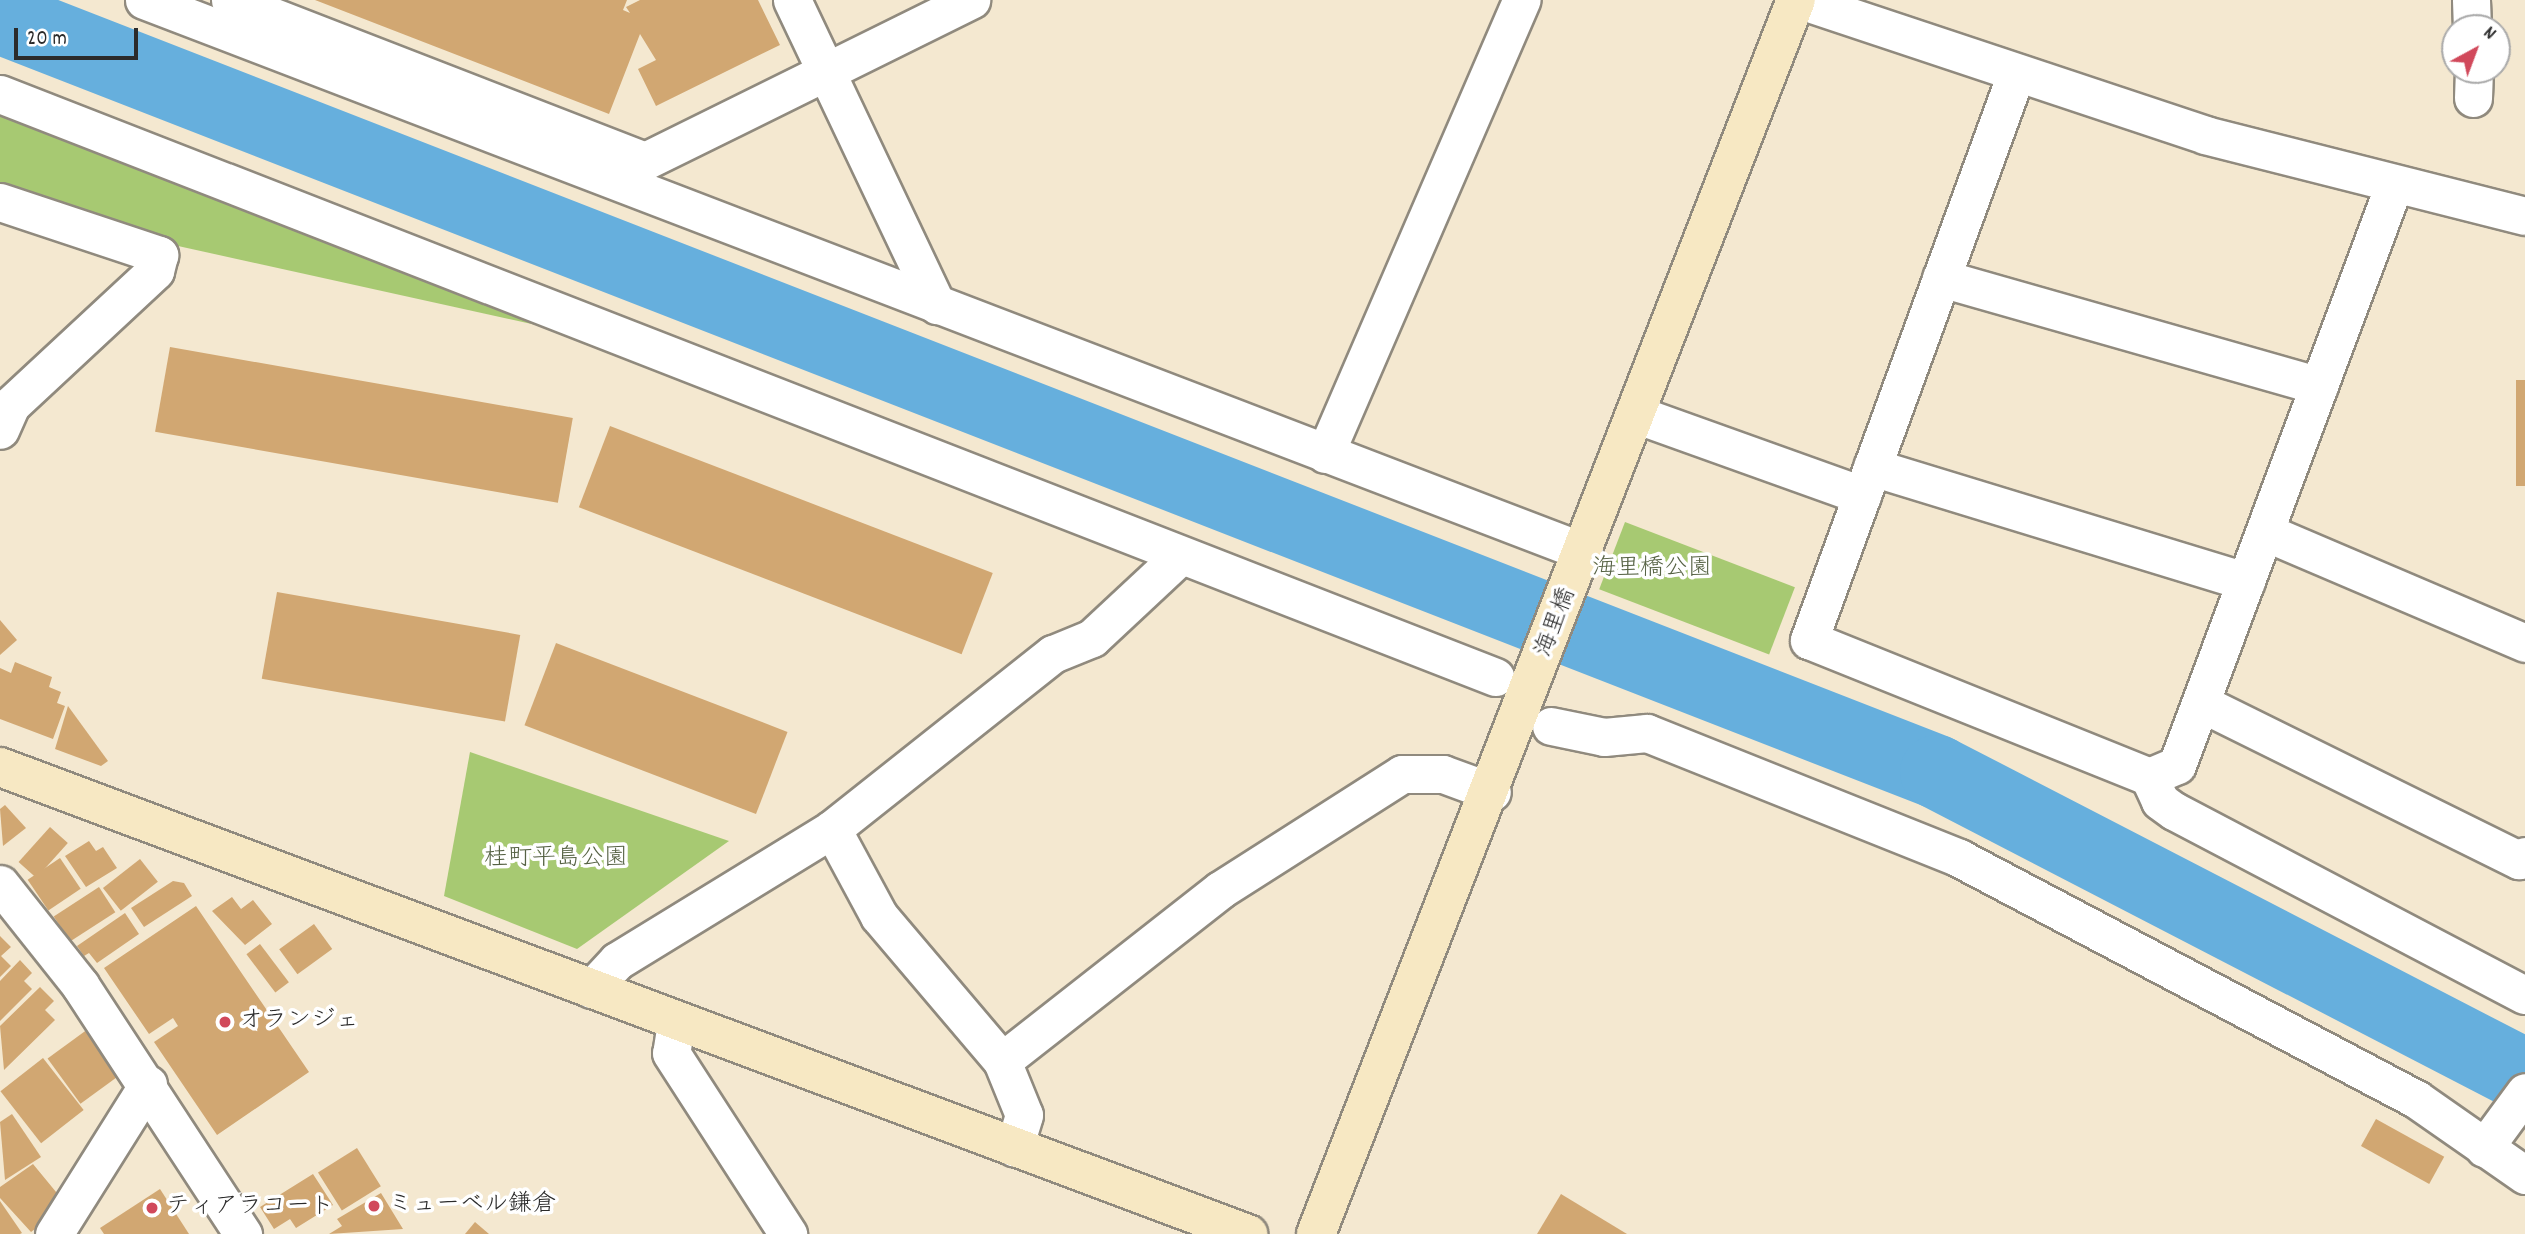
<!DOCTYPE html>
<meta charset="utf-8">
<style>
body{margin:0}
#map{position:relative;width:2525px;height:1234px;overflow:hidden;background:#f4e8d0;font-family:Dekko,"Klee One",sans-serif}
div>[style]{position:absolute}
.green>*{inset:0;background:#a7c972;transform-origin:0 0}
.river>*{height:74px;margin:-37px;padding:0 37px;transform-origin:37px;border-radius:37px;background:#66afdd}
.building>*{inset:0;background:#d1a772;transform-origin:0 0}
.roads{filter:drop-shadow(2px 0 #908a7e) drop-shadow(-2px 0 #908a7e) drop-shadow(0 2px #908a7e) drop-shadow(0 -2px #908a7e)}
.street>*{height:37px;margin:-18.5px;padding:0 18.5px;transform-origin:18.5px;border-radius:18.5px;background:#fff}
.secondary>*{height:38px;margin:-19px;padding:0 19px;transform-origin:19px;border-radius:19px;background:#f7e8c3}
.dots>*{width:19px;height:19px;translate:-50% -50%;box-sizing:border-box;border:4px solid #fff;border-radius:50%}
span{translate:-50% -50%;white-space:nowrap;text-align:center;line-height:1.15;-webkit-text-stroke:7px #fff;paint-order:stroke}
.park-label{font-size:24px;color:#566244}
.street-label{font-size:24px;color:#2b2b2b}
.poi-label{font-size:24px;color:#2b2b2b}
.left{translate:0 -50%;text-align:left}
.north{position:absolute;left:2441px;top:14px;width:70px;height:70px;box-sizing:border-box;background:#fff;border:2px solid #aaa;border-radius:50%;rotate:41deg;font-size:19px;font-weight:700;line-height:28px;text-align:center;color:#2b2b2b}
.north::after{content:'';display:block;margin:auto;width:24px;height:32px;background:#d1495b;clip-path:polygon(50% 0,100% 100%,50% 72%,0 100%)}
.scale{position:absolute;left:14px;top:28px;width:124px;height:32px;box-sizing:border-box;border:4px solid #2b2b2b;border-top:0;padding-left:9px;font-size:21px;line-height:24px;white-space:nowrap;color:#2b2b2b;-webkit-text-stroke:5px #fff;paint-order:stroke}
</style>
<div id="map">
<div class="green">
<div style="clip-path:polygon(0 106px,586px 336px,178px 246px,0 185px)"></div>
<div style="left:1625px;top:522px;width:182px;height:72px;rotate:21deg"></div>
<div style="clip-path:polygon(470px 752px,729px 841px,577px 949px,444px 896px)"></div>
</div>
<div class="river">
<div style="left:0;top:17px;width:2079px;rotate:21.29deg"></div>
<div style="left:1937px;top:772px;width:662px;rotate:27.34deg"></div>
</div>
<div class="building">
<div style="clip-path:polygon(315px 0,627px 0,623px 10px,630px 13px,626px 7px,640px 0,758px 0,780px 45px,656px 106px,638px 69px,656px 60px,640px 34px,609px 114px)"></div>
<div style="left:170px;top:347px;width:409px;height:86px;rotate:10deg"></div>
<div style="left:2516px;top:380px;width:9px;height:106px"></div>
<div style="left:610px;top:426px;width:410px;height:87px;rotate:21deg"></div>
<div style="left:277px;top:592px;width:247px;height:88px;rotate:10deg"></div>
<div style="clip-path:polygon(0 620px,17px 640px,0 655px)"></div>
<div style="left:556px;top:643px;width:248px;height:88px;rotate:21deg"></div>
<div style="clip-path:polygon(15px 662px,52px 677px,49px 687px,61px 692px,57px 703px,65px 706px,53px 739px,0 719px,0 668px,11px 673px)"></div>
<div style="clip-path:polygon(68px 706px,108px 761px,101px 766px,55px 749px)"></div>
<div style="clip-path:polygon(5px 805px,26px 828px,3px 846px,0 809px)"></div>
<div style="left:50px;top:827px;width:24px;height:47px;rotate:42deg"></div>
<div style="clip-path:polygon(89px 841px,96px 851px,103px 847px,117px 868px,86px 887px,65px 856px)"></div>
<div style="left:60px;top:858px;width:37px;height:39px;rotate:56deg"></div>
<div style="left:140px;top:859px;width:29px;height:47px;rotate:52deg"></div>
<div style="clip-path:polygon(173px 881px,184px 883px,192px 896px,144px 927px,131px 908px)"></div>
<div style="left:99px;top:887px;width:30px;height:54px;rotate:57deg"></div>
<div style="clip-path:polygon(232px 897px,241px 909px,253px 900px,272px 924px,245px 945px,212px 911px)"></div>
<div style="clip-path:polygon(196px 906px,309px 1072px,217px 1135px,154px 1042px,178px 1026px,173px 1018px,149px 1034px,104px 968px)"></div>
<div style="clip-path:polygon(125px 913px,139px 934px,97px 963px,89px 953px,84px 956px,77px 946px)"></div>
<div style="left:314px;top:924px;width:31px;height:43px;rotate:54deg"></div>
<div style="clip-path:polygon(0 936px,11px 947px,1px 956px,11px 966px,0 977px)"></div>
<div style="left:260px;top:944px;width:48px;height:17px;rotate:53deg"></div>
<div style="clip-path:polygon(20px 960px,32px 973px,24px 981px,32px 989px,0 1021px,0 981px)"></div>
<div style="clip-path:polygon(40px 987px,54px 1001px,45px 1010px,55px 1020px,4px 1070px,0 1026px)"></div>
<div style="left:88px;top:1029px;width:56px;height:50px;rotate:54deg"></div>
<div style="left:43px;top:1058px;width:66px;height:54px;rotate:52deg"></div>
<div style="clip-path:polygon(12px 1114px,41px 1157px,5px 1180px,0 1122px)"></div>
<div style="left:2376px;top:1119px;width:78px;height:31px;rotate:29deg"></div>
<div style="left:357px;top:1148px;width:45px;height:46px;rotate:58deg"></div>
<div style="clip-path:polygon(33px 1164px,61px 1198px,49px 1206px,55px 1214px,31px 1232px,0 1198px,0 1187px)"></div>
<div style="clip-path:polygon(313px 1174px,333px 1205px,296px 1228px,290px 1219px,274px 1229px,260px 1207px)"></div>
<div style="clip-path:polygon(160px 1189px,189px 1234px,104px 1234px,100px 1228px)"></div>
<div style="clip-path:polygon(381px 1193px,403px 1229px,329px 1234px,342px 1226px,337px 1219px)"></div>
<div style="clip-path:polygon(1561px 1194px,1627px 1234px,1537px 1234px)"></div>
<div style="clip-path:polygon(0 1201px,22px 1233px,20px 1234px,0 1234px)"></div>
<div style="clip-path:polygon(475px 1222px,489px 1234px,465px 1234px)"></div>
</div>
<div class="roads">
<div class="street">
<div style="left:144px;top:0;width:1542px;rotate:20.97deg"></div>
<div style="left:230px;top:0;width:445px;rotate:21.2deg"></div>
<div style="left:645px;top:161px;width:364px;rotate:-26.3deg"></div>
<div style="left:792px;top:0;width:338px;rotate:64.6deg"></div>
<div style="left:1800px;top:0;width:427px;rotate:18.4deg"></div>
<div style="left:2205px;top:135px;width:330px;rotate:14.2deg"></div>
<div style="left:2471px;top:0;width:28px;rotate:88deg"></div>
<div style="left:2016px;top:74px;width:603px;rotate:110.09deg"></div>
<div style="left:1809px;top:640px;width:367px;rotate:21.9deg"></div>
<div style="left:2149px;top:777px;width:30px;rotate:-23deg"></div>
<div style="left:2177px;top:765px;width:619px;rotate:-69.49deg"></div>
<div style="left:0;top:94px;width:1605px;rotate:21.3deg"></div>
<div style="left:2473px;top:98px;width:28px;rotate:-88deg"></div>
<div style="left:0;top:202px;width:168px;rotate:18.4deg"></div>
<div style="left:159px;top:255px;width:16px;rotate:104deg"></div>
<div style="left:155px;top:271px;width:197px;rotate:137.1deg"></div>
<div style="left:11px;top:405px;width:27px;rotate:114deg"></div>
<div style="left:1941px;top:278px;width:393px;rotate:15.9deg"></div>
<div style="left:1638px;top:415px;width:238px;rotate:19.7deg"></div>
<div style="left:1325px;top:454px;width:495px;rotate:-66.6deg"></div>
<div style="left:1872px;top:467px;width:391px;rotate:17deg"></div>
<div style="left:2265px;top:532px;width:283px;rotate:23.1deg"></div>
<div style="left:2201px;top:703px;width:355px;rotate:26.3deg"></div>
<div style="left:2519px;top:860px;width:7px;rotate:-34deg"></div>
<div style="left:1551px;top:726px;width:54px;rotate:11.7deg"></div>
<div style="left:1604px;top:737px;width:43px;rotate:-5.3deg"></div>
<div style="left:1647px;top:733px;width:336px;rotate:21.8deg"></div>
<div style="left:1959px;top:858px;width:517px;rotate:27.81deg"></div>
<div style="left:2416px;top:1099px;width:133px;rotate:34.9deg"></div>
<div style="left:2149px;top:777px;width:26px;rotate:65deg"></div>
<div style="left:2160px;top:801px;width:17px;rotate:36deg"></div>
<div style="left:2174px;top:811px;width:396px;rotate:27.7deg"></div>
<div style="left:832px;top:829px;width:99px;rotate:61.6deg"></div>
<div style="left:879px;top:916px;width:190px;rotate:49.7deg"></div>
<div style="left:1002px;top:1061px;width:58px;rotate:67.8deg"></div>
<div style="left:1024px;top:1115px;width:34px;rotate:107deg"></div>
<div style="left:0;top:884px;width:129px;rotate:51.6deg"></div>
<div style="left:80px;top:985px;width:298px;rotate:56.8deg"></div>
<div style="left:591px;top:989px;width:38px;rotate:-47deg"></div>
<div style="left:617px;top:961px;width:252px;rotate:-31.5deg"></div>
<div style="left:832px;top:829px;width:282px;rotate:-38.4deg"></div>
<div style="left:1053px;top:654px;width:42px;rotate:-22.3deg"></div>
<div style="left:1092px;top:638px;width:120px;rotate:-43deg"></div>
<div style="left:676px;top:1023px;width:30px;rotate:99deg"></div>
<div style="left:671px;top:1053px;width:216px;rotate:57.1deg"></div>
<div style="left:1002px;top:1061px;width:277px;rotate:-38.1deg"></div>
<div style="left:1220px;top:890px;width:216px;rotate:-32.5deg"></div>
<div style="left:1402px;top:774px;width:41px"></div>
<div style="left:1443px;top:774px;width:52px;rotate:20.2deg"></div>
<div style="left:2484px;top:1148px;width:69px;rotate:-53.8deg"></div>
<div style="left:54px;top:1234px;width:177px;rotate:-57.9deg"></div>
</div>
<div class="secondary">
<div style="left:0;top:767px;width:1333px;rotate:20.52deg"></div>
<div style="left:1316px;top:1234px;width:1324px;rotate:-68.75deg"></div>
</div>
</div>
<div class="dots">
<div style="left:225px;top:1022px;background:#d1495b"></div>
<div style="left:374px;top:1206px;background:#d1495b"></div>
<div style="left:152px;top:1208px;background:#d1495b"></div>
</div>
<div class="park-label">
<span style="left:1652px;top:570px">海里橋公園</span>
<span style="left:556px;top:860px">桂町平島公園</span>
</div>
<div class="street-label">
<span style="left:1557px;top:623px;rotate:-69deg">海里橋</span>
</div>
<div class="poi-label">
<span class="left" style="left:239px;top:1022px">オランジェ</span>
<span class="left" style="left:388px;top:1206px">ミューベル鎌倉</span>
<span class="left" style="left:166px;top:1208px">ティアラコート</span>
</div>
<div class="north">N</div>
<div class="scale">20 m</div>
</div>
